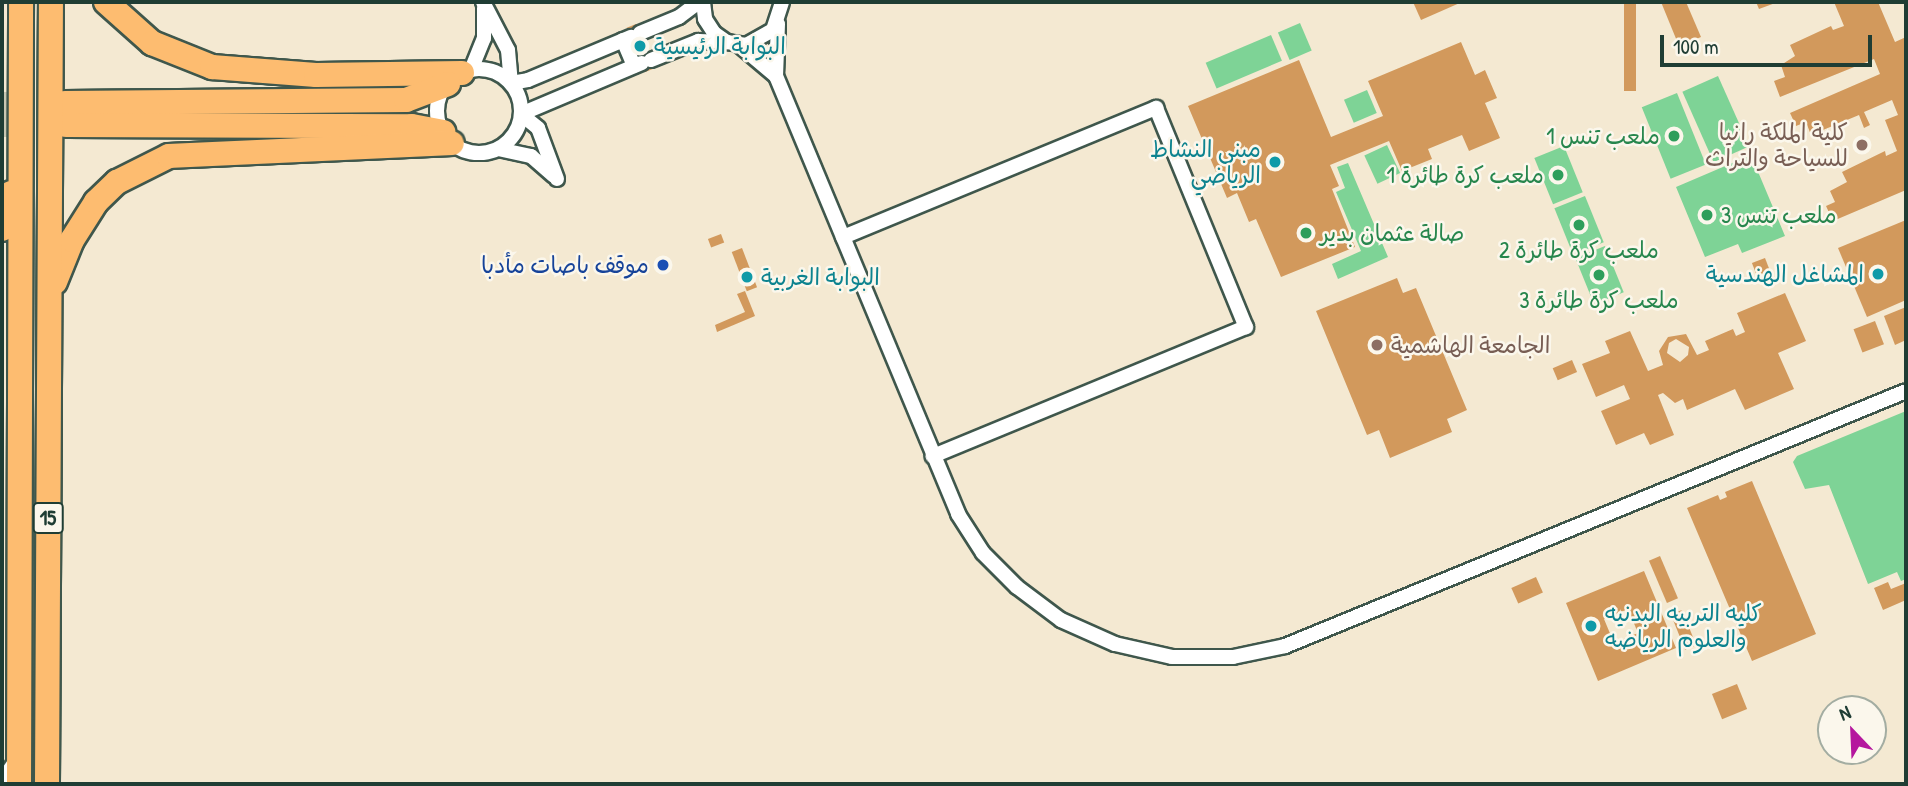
<!DOCTYPE html>
<meta charset="utf-8">
<style>
body{margin:0}
#map{position:relative;width:1908px;height:786px;overflow:hidden;background:#f4e9d2;font-family:"Patrick Hand","Playpen Sans Arabic",sans-serif}
div>[style]{position:absolute}
.green>*{inset:0;background:#7ed396;transform-origin:0 0}
.building>*{inset:0;background:#d2995c;transform-origin:0 0}
.trunk-tunnel>*{height:24px;margin-top:-12px;transform-origin:0;background:repeating-linear-gradient(90deg,#c9c7b2 0 24px,transparent 0 36px)}
.roads{filter:drop-shadow(2px 0 #3f574c) drop-shadow(-2px 0 #3f574c) drop-shadow(0 2px #3f574c) drop-shadow(0 -2px #3f574c)}
.minor>*{height:14px;margin:-7px;padding:0 7px;transform-origin:7px;border-radius:7px;background:#fff}
.minor>.ring{margin:-7px;padding:0;box-sizing:content-box;background:none;border:14px solid #fff;border-radius:50%}
.trunk>*{height:24px;margin:-12px;padding:0 12px;transform-origin:12px;border-radius:12px;background:#fdbc70}
.dots>*{width:19px;height:19px;translate:-50% -50%;box-sizing:border-box;border:4px solid #fbf7ec;border-radius:50%}
span{translate:-50% -50%;white-space:nowrap;text-align:center;line-height:1.15;-webkit-text-stroke:5px #fbf7ec;paint-order:stroke}
.shield-label span{padding:2px 5px;background:#fbf7ec;border:2px solid;border-radius:5px;-webkit-text-stroke-width:0}
.shield-label{font-size:21px;color:#1f3d34;font-weight:700}
.culture-label{font-size:23px;color:#0d838f}
.left{translate:0 -50%;text-align:left}
.right{translate:-100% -50%;text-align:right}
.education-label{font-size:23px;color:#785e54}
.leisure-label{font-size:23px;color:#27864d}
.transit-label{font-size:23px;color:#164399}
.frame{position:absolute;inset:0;border:4px solid #1f3d34;pointer-events:none}
.north{position:absolute;left:1817px;top:695px;width:70px;height:70px;box-sizing:border-box;background:#fbf7ec;border:2px solid #a3ada2;border-radius:50%;rotate:337deg;font-size:19px;font-weight:700;line-height:28px;text-align:center;color:#1f3d34}
.north::after{content:'';display:block;margin:auto;width:24px;height:32px;background:#b5179e;clip-path:polygon(50% 0,100% 100%,50% 72%,0 100%)}
.scale{position:absolute;left:1660px;top:35px;width:212px;height:32px;box-sizing:border-box;border:4px solid #1f3d34;border-top:0;padding-left:9px;font-size:21px;line-height:24px;white-space:nowrap;color:#1f3d34;-webkit-text-stroke:5px #fbf7ec;paint-order:stroke}
</style>
<div id="map">
<div class="green">
<div style="left:1300px;top:23px;width:30px;height:24px;rotate:67deg"></div>
<div style="left:1271px;top:35px;width:28px;height:71px;rotate:67deg"></div>
<div style="left:1718px;top:76px;width:77px;height:39px;rotate:66deg"></div>
<div style="left:1367px;top:90px;width:25px;height:25px;rotate:67deg"></div>
<div style="left:1677px;top:93px;width:77px;height:38px;rotate:68deg"></div>
<div style="left:1387px;top:145px;width:31px;height:25px;rotate:65deg"></div>
<div style="left:1564px;top:146px;width:50px;height:32px;rotate:68deg"></div>
<div style="clip-path:polygon(1751px 155px,1785px 236px,1742px 253px,1738px 244px,1705px 257px,1676px 187px)"></div>
<div style="clip-path:polygon(1348px 163px,1388px 257px,1338px 279px,1332px 264px,1361px 251px,1336px 192px,1345px 188px,1337px 167px)"></div>
<div style="left:1585px;top:196px;width:50px;height:33px;rotate:68deg"></div>
<div style="left:1605px;top:246px;width:50px;height:32px;rotate:68deg"></div>
<div style="clip-path:polygon(1906px 411px,1906px 579px,1901px 581px,1897px 572px,1868px 584px,1829px 485px,1805px 489px,1793px 462px,1797px 456px)"></div>
</div>
<div class="building">
<div style="clip-path:polygon(1413px 2px,1462px 2px,1421px 20px)"></div>
<div style="left:1624px;top:2px;width:12px;height:89px"></div>
<div style="clip-path:polygon(1661px 2px,1686px 2px,1701px 37px,1679px 46px)"></div>
<div style="clip-path:polygon(1756px 2px,1778px 2px,1759px 9px)"></div>
<div style="clip-path:polygon(1834px 2px,1878px 2px,1895px 42px,1906px 37px,1906px 190px,1833px 221px,1826px 206px,1835px 202px,1830px 191px,1847px 182px,1842px 172px,1885px 151px,1886px 156px,1897px 151px,1885px 120px,1898px 115px,1892px 100px,1864px 112px,1870px 125px,1864px 128px,1859px 115px,1811px 135px,1806px 122px,1796px 126px,1790px 113px,1880px 74px,1874px 59px,1780px 97px,1774px 81px,1785px 77px,1781px 65px,1795px 56px,1790px 45px,1831px 26px,1833px 30px,1844px 26px)"></div>
<div style="left:636px;top:24px;width:48px;height:10px;rotate:68deg"></div>
<div style="clip-path:polygon(1461px 42px,1475px 75px,1485px 70px,1497px 98px,1485px 103px,1500px 138px,1469px 151px,1462px 135px,1428px 149px,1432px 159px,1402px 171px,1389px 141px,1330px 165px,1339px 186px,1332px 189px,1355px 247px,1281px 277px,1256px 219px,1249px 222px,1237px 193px,1227px 198px,1188px 106px,1299px 60px,1331px 137px,1383px 116px,1368px 81px)"></div>
<div style="clip-path:polygon(1906px 220px,1906px 300px,1867px 317px,1838px 248px)"></div>
<div style="left:721px;top:234px;width:9px;height:14px;rotate:69deg"></div>
<div style="left:742px;top:248px;width:42px;height:11px;rotate:69deg"></div>
<div style="left:1765px;top:258px;width:14px;height:14px;rotate:69deg"></div>
<div style="clip-path:polygon(1397px 278px,1403px 293px,1416px 288px,1467px 410px,1447px 419px,1452px 432px,1390px 458px,1379px 430px,1367px 435px,1316px 311px)"></div>
<div style="clip-path:polygon(745px 291px,755px 316px,717px 332px,715px 325px,745px 312px,737px 294px)"></div>
<div style="clip-path:polygon(evenodd,1785px 293px,1806px 341px,1778px 353px,1794px 389px,1745px 410px,1735px 389px,1687px 410px,1683px 399px,1675px 403px,1663px 393px,1658px 395px,1674px 435px,1650px 445px,1644px 433px,1616px 445px,1601px 411px,1630px 399px,1624px 385px,1596px 397px,1582px 364px,1610px 353px,1605px 341px,1630px 331px,1648px 371px,1663px 365px,1659px 351px,1668px 337px,1686px 334px,1697px 355px,1709px 350px,1705px 341px,1733px 329px,1736px 336px,1745px 332px,1737px 313px,1785px 293px,1676px 339px,1689px 347px,1688px 355px,1680px 362px,1667px 353px,1669px 343px,1676px 339px)"></div>
<div style="clip-path:polygon(1906px 307px,1906px 340px,1895px 345px,1884px 316px)"></div>
<div style="left:1875px;top:321px;width:25px;height:23px;rotate:69deg"></div>
<div style="left:1572px;top:360px;width:13px;height:21px;rotate:67deg"></div>
<div style="clip-path:polygon(1752px 481px,1816px 634px,1752px 661px,1687px 508px,1718px 495px,1720px 500px,1727px 497px,1725px 492px)"></div>
<div style="left:1660px;top:556px;width:46px;height:12px;rotate:67deg"></div>
<div style="clip-path:polygon(evenodd,1644px 571px,1676px 648px,1598px 681px,1566px 603px,1644px 571px,1628px 609px,1638px 633px,1614px 643px,1604px 619px,1628px 609px)"></div>
<div style="left:1536px;top:577px;width:17px;height:27px;rotate:66deg"></div>
<div style="clip-path:polygon(1888px 582px,1891px 589px,1906px 583px,1906px 600px,1883px 610px,1874px 588px)"></div>
<div style="left:1682px;top:610px;width:38px;height:12px;rotate:68deg"></div>
<div style="left:1737px;top:684px;width:27px;height:27px;rotate:68deg"></div>
</div>
<div class="trunk-tunnel">
<div style="left:2px;top:104px;width:63px;rotate:-0.9deg"></div>
<div style="left:2px;top:125px;width:64px"></div>
</div>
<div class="roads">
<div class="minor">
<div style="left:483px;top:2px;width:54px;rotate:62.5deg"></div>
<div style="left:508px;top:50px;width:33px;rotate:85deg"></div>
<div style="left:511px;top:83px;width:17px;rotate:-10deg"></div>
<div style="left:528px;top:80px;width:112px;rotate:-22.7deg"></div>
<div style="left:703px;top:2px;width:17px;rotate:83deg"></div>
<div style="left:705px;top:19px;width:17px;rotate:57deg"></div>
<div style="left:714px;top:33px;width:16px;rotate:35deg"></div>
<div style="left:727px;top:42px;width:19px;rotate:9deg"></div>
<div style="left:746px;top:45px;width:31px;rotate:-29deg"></div>
<div style="left:773px;top:30px;width:29px;rotate:-72deg"></div>
<div style="left:778px;top:24px;width:52px;rotate:92.2deg"></div>
<div style="left:776px;top:76px;width:474px;rotate:67.4deg"></div>
<div style="left:958px;top:514px;width:46px;rotate:57.3deg"></div>
<div style="left:983px;top:553px;width:48px;rotate:45deg"></div>
<div style="left:1017px;top:587px;width:55px;rotate:36.9deg"></div>
<div style="left:1061px;top:620px;width:59px;rotate:24deg"></div>
<div style="left:1115px;top:644px;width:58px;rotate:12.8deg"></div>
<div style="left:1172px;top:657px;width:61px"></div>
<div style="left:1233px;top:657px;width:53px;rotate:-11.9deg"></div>
<div style="left:1285px;top:646px;width:671px;rotate:-22.32deg"></div>
<div style="left:640px;top:33px;width:42px;rotate:-22.3deg"></div>
<div style="left:679px;top:17px;width:25px;rotate:-37deg"></div>
<div style="left:623px;top:40px;width:28px;rotate:67deg"></div>
<div style="left:739px;top:45px;width:48px;rotate:40deg"></div>
<div style="left:651px;top:60px;width:51px;rotate:-22deg"></div>
<div style="left:698px;top:41px;width:28px;rotate:2deg"></div>
<div class="ring" style="left:437px;top:69px;width:70px;height:70px"></div>
<div style="left:471px;top:70px;width:35px;rotate:-68deg"></div>
<div style="left:484px;top:38px;width:30px;rotate:-90deg"></div>
<div style="left:498px;top:149px;width:34px;rotate:12deg"></div>
<div style="left:531px;top:156px;width:30px;rotate:41deg"></div>
<div style="left:557px;top:179px;width:54px;rotate:-110.4deg"></div>
<div style="left:538px;top:128px;width:22px;rotate:-141deg"></div>
<div style="left:521px;top:114px;width:131px;rotate:-22.9deg"></div>
<div style="left:843px;top:237px;width:339px;rotate:-22.4deg"></div>
<div style="left:1156px;top:108px;width:237px;rotate:67.7deg"></div>
<div style="left:1246px;top:327px;width:339px;rotate:157.6deg"></div>
<div style="left:2px;top:781px;width:27px;rotate:-56deg"></div>
</div>
<div class="trunk">
<div style="left:106px;top:2px;width:62px;rotate:41.7deg"></div>
<div style="left:152px;top:43px;width:65px;rotate:21.8deg"></div>
<div style="left:212px;top:67px;width:104px;rotate:4.4deg"></div>
<div style="left:316px;top:75px;width:146px;rotate:-0.8deg"></div>
<div style="left:65px;top:103px;width:341px;rotate:-0.5deg"></div>
<div style="left:406px;top:100px;width:45px;rotate:-20.9deg"></div>
<div style="left:66px;top:125px;width:346px;rotate:0.2deg"></div>
<div style="left:412px;top:126px;width:32px;rotate:11deg"></div>
<div style="left:2px;top:229px;width:37px;rotate:-76deg"></div>
<div style="left:55px;top:282px;width:45px;rotate:-68deg"></div>
<div style="left:72px;top:240px;width:45px;rotate:-57.7deg"></div>
<div style="left:96px;top:202px;width:29px;rotate:-44deg"></div>
<div style="left:117px;top:182px;width:58px;rotate:-26.6deg"></div>
<div style="left:169px;top:156px;width:283px;rotate:-2.6deg"></div>
<div style="left:19px;top:784px;width:782px;rotate:-89.85deg"></div>
<div style="left:47px;top:784px;width:782px;rotate:-89.71deg"></div>
</div>
</div>
<div class="dots">
<div style="left:640px;top:46px;background:#0f9aa8"></div>
<div style="left:1674px;top:136px;background:#2e9e5b"></div>
<div style="left:1862px;top:145px;background:#8d6e63"></div>
<div style="left:1275px;top:162px;background:#0f9aa8"></div>
<div style="left:1558px;top:175px;background:#2e9e5b"></div>
<div style="left:1707px;top:215px;background:#2e9e5b"></div>
<div style="left:1579px;top:225px;background:#2e9e5b"></div>
<div style="left:1306px;top:233px;background:#2e9e5b"></div>
<div style="left:663px;top:265px;background:#1a4fb4"></div>
<div style="left:1878px;top:274px;background:#0f9aa8"></div>
<div style="left:1599px;top:275px;background:#2e9e5b"></div>
<div style="left:747px;top:277px;background:#0f9aa8"></div>
<div style="left:1377px;top:345px;background:#8d6e63"></div>
<div style="left:1591px;top:626px;background:#0f9aa8"></div>
</div>
<div class="shield-label">
<span style="left:48px;top:518px">15</span>
</div>
<div class="culture-label">
<span class="left" style="left:654px;top:46px">البوابة الرئيسية</span>
<span class="right" style="left:1261px;top:162px">مبنى النشاط<br>الرياضي</span>
<span class="right" style="left:1864px;top:274px">المشاغل الهندسية</span>
<span class="left" style="left:761px;top:277px">البوابة الغربية</span>
<span class="left" style="left:1605px;top:626px">كليه التربيه البدنيه<br>والعلوم الرياضه</span>
</div>
<div class="education-label">
<span class="right" style="left:1848px;top:145px">كلية الملكة رانيا<br>للسياحة والتراث</span>
<span class="left" style="left:1391px;top:345px">الجامعة الهاشمية</span>
</div>
<div class="leisure-label">
<span class="right" style="left:1660px;top:136px">ملعب تنس 1</span>
<span class="right" style="left:1544px;top:175px">ملعب كرة طائرة 1</span>
<span class="left" style="left:1721px;top:215px">ملعب تنس 3</span>
<span class="left" style="left:1320px;top:233px">صالة عثمان بدير</span>
<span style="left:1579px;top:250px">ملعب كرة طائرة 2</span>
<span style="left:1599px;top:300px">ملعب كرة طائرة 3</span>
</div>
<div class="transit-label">
<span class="right" style="left:649px;top:265px">موقف باصات مأدبا</span>
</div>
<div class="frame"></div>
<div class="north">N</div>
<div class="scale">100 m</div>
</div>
